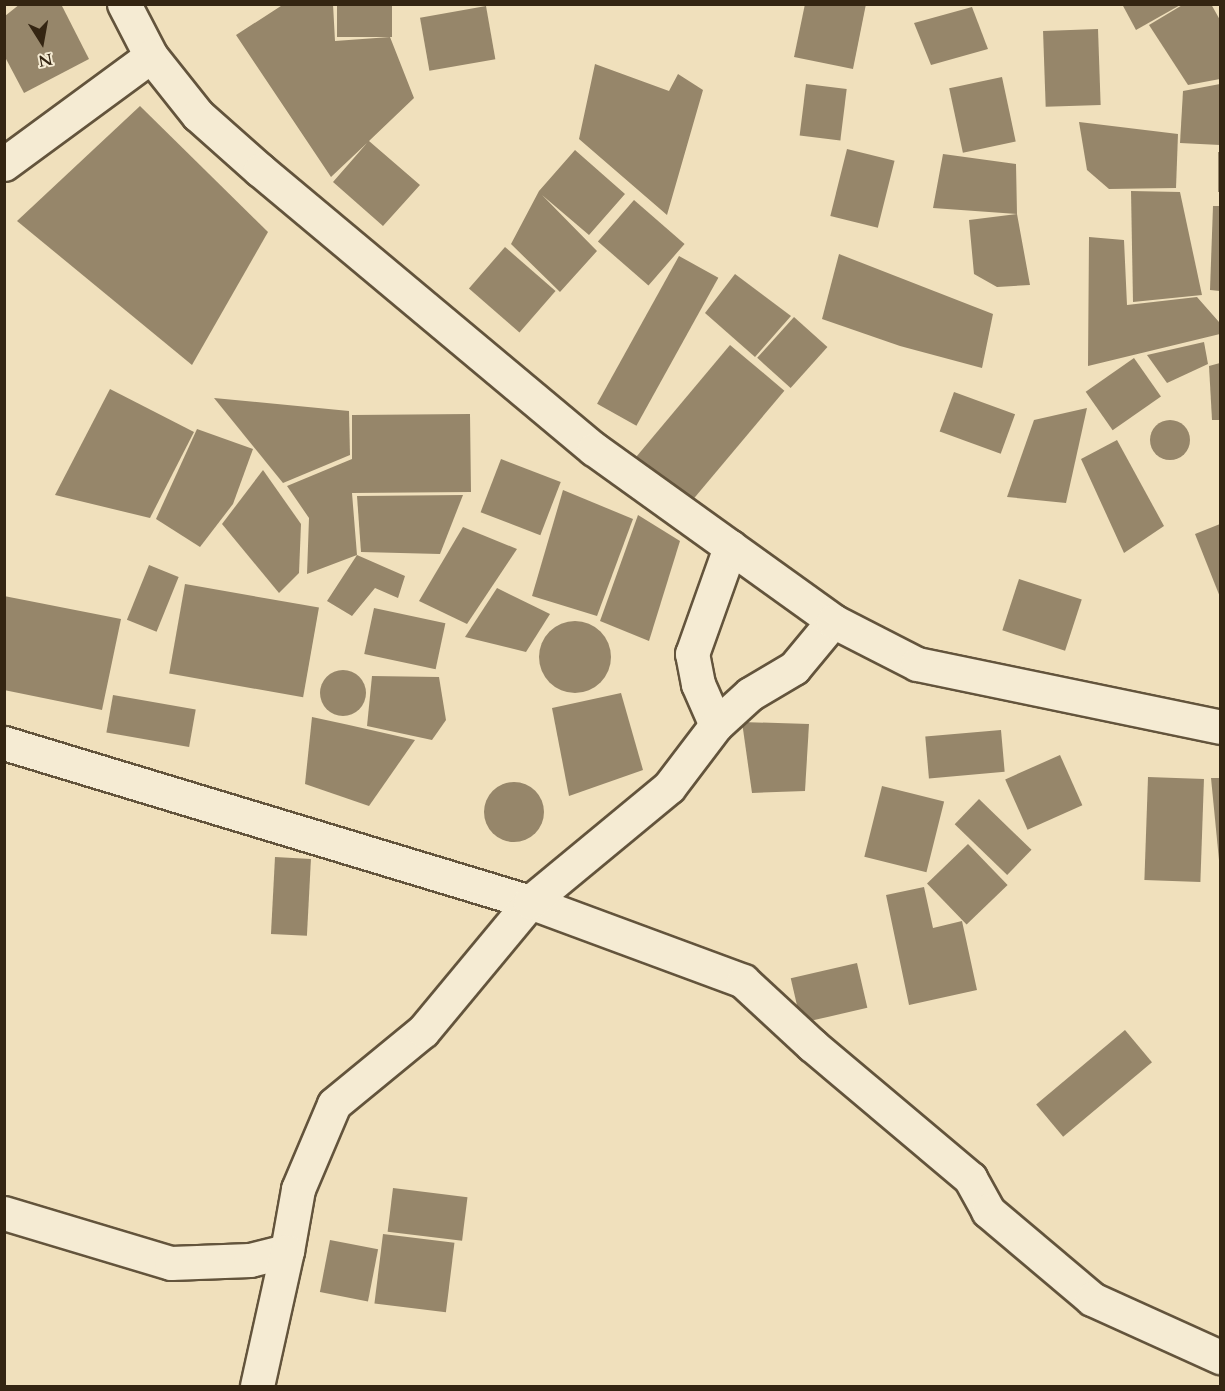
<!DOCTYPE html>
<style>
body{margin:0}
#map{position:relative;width:1225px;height:1391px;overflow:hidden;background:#f0e0bc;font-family:Cardo,serif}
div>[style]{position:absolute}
.building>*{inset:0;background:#96866a;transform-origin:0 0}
.round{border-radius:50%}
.roads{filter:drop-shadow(2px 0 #63543c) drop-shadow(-2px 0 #63543c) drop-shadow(0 2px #63543c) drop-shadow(0 -2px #63543c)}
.street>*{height:33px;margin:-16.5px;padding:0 16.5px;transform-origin:16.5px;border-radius:16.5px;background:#f5ebd3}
.secondary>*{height:33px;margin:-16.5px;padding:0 16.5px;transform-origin:16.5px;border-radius:16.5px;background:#f5ebd3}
span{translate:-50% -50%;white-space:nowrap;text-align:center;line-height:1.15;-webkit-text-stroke:6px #f5ebd3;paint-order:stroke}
.frame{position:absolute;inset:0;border:6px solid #342512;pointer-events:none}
.north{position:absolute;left:12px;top:12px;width:60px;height:60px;-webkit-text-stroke:4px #f5ebd3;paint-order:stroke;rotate:169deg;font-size:16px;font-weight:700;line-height:24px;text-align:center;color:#342512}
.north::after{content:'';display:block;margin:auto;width:21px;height:27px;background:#342512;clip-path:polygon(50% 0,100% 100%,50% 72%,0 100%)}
</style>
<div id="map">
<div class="building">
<div style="clip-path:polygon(20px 4px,61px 4px,89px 59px,24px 93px,5px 57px,5px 16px)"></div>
<div style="clip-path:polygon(284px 4px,333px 4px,335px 41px,390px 37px,414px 98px,369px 141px,420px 185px,383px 226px,333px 182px,367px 143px,331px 177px,236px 35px)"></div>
<div style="left:337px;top:4px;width:55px;height:33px"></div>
<div style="clip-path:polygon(805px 4px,866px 4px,853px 69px,794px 57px)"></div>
<div style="clip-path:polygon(1122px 4px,1182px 4px,1136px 30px)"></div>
<div style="clip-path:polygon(1184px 4px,1211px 4px,1220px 20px,1220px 79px,1188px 85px,1149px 25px)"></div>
<div style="left:486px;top:6px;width:54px;height:67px;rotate:80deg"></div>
<div style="clip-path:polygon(972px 7px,988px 49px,931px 65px,914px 23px)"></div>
<div style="left:1098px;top:29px;width:76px;height:55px;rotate:88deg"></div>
<div style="clip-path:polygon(595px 64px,669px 91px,678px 74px,703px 90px,667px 215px,579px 139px)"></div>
<div style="left:1002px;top:77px;width:66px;height:54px;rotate:78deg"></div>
<div style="left:806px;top:84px;width:41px;height:52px;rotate:7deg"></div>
<div style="clip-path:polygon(1220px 84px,1220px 145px,1180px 143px,1183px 91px)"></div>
<div style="clip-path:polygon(140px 106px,268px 232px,192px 365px,17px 221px)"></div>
<div style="clip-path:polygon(1079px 122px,1178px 134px,1176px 188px,1109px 189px,1087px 170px)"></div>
<div style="left:847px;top:149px;width:49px;height:69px;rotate:14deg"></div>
<div style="clip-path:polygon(575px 150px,625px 194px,589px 235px,542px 195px,597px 251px,560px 292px,511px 244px,539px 191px)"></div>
<div style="left:1218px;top:152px;width:2px;height:40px"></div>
<div style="clip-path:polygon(943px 154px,1016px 164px,1017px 214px,1030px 285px,997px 287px,974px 274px,969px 220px,1017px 214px,933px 208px)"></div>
<div style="clip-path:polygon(1131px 191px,1180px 192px,1202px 295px,1133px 302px)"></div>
<div style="left:634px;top:200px;width:67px;height:55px;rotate:41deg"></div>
<div style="clip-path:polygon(1213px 206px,1220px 206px,1220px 291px,1210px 290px)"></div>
<div style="clip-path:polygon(1089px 237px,1124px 240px,1127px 305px,1197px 297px,1219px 322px,1220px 334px,1088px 366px)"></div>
<div style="left:505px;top:247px;width:67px;height:55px;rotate:41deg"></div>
<div style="clip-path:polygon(839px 254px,993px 314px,982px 368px,900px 346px,822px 319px)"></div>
<div style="left:679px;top:256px;width:45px;height:169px;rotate:29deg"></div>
<div style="clip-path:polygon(735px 274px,791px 316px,755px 357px,705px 313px)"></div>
<div style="left:794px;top:317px;width:45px;height:55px;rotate:42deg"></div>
<div style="clip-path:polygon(1204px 342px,1208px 364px,1167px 383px,1147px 355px)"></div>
<div style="left:730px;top:345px;width:71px;height:151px;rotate:40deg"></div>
<div style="left:1134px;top:358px;width:47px;height:59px;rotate:55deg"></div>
<div style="clip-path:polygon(1220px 363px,1220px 420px,1212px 420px,1209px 366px)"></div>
<div style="clip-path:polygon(110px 389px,194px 432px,150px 518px,55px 495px)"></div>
<div style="left:954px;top:392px;width:65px;height:42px;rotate:20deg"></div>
<div style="clip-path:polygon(214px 398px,349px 411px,350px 455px,283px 483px)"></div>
<div style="clip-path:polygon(1087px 408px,1066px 503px,1007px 497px,1034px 420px)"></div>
<div style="clip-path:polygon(470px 414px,471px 492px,352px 493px,357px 555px,405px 576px,398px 598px,375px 588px,352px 616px,327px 601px,357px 555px,307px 574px,309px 518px,287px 486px,352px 459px,352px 415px)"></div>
<div class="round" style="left:1150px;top:420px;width:40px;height:40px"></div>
<div style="clip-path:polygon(197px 429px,253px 449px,233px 504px,200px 547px,156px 519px)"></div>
<div style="clip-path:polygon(1117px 440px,1164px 526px,1124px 553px,1081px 459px)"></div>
<div style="left:501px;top:459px;width:64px;height:57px;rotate:21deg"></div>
<div style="clip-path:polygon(263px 470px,301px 524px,299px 573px,279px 593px,222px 524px)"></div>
<div style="clip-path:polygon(563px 490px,633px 519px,597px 616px,532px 596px)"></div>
<div style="clip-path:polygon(463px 495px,440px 554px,361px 552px,357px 496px)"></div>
<div style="clip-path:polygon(638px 515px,680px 541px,649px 641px,600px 621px)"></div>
<div style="clip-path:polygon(1220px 524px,1220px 597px,1195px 534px)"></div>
<div style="clip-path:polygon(463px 527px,517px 549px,467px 624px,419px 601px)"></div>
<div style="left:149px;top:565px;width:32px;height:59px;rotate:22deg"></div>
<div style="left:1019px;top:579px;width:66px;height:54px;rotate:18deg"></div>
<div style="left:185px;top:584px;width:136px;height:91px;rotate:10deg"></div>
<div style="clip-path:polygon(497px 588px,550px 614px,526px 652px,465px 637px)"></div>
<div style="clip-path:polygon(4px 596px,121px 619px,102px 710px,4px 690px)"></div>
<div style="left:374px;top:608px;width:73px;height:47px;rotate:12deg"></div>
<div class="round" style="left:539px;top:621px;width:72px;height:72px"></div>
<div class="round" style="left:320px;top:670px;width:46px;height:46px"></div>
<div style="clip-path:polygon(372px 676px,439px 677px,446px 720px,432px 740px,367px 726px)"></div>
<div style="clip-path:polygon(621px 693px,643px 770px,569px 796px,552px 708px)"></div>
<div style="left:113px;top:695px;width:84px;height:38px;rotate:10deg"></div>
<div style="clip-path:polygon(312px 717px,349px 725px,415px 740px,369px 806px,305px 784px)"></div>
<div style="clip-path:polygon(742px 722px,809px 724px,805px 791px,752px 793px)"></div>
<div style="left:1001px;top:730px;width:42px;height:76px;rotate:85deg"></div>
<div style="left:1060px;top:755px;width:55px;height:60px;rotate:66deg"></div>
<div style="left:1148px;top:777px;width:56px;height:103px;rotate:2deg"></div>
<div style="clip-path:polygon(1211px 778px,1220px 778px,1220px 860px,1219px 860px)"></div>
<div class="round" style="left:484px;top:782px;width:60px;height:60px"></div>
<div style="left:882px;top:786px;width:64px;height:73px;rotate:14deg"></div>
<div style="left:979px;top:799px;width:73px;height:35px;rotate:44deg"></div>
<div style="left:968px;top:844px;width:57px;height:57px;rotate:46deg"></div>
<div style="left:275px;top:857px;width:36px;height:77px;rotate:3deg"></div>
<div style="clip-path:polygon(924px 887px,933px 928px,962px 921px,977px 990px,909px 1005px,886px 895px)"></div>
<div style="left:857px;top:963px;width:46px;height:68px;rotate:77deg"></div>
<div style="left:1125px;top:1030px;width:42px;height:116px;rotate:50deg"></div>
<div style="left:393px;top:1188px;width:75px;height:44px;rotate:7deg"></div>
<div style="left:383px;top:1234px;width:72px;height:70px;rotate:7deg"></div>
<div style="left:330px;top:1240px;width:49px;height:53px;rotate:11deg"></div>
</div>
<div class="roads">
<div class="street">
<div style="left:716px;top:725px;width:45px;rotate:-113.7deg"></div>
<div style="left:698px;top:684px;width:31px;rotate:-101deg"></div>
<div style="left:692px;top:654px;width:114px;rotate:-70.4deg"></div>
<div style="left:4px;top:743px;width:550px;rotate:16.82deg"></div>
<div style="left:530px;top:902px;width:227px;rotate:20.3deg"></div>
<div style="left:743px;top:981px;width:94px;rotate:42.8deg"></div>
<div style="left:812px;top:1045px;width:207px;rotate:40.1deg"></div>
<div style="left:970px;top:1178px;width:38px;rotate:61deg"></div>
<div style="left:988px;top:1211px;width:136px;rotate:40.2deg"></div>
<div style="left:1092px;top:1299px;width:141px;rotate:24.4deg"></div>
<div style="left:4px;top:1213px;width:174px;rotate:16.7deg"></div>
<div style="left:171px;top:1263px;width:79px;rotate:-2.2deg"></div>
<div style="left:250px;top:1260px;width:38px;rotate:-14deg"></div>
<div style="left:287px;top:1251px;width:63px;rotate:-79.9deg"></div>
<div style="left:298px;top:1189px;width:92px;rotate:-67deg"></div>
<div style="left:334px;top:1104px;width:115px;rotate:-39.4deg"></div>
<div style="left:423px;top:1031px;width:168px;rotate:-50.3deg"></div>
<div style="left:530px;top:902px;width:180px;rotate:-39.6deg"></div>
<div style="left:669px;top:787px;width:78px;rotate:-52.8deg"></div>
<div style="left:716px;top:725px;width:46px;rotate:-42.4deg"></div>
<div style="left:750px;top:694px;width:51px;rotate:-30.6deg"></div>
<div style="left:794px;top:668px;width:61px;rotate:-50.3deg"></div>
<div style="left:257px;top:1386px;width:138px;rotate:-77.5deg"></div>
</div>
<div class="secondary">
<div style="left:124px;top:4px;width:59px;rotate:62.6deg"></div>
<div style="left:151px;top:56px;width:75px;rotate:51.5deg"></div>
<div style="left:198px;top:115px;width:83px;rotate:41.6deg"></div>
<div style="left:260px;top:170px;width:435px;rotate:39.9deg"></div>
<div style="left:594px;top:449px;width:294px;rotate:35.7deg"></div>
<div style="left:833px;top:621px;width:94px;rotate:27.1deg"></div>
<div style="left:917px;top:664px;width:309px;rotate:11.7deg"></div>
<div style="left:4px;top:164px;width:182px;rotate:-36.3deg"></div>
</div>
</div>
<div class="frame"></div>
<div class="north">N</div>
</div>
